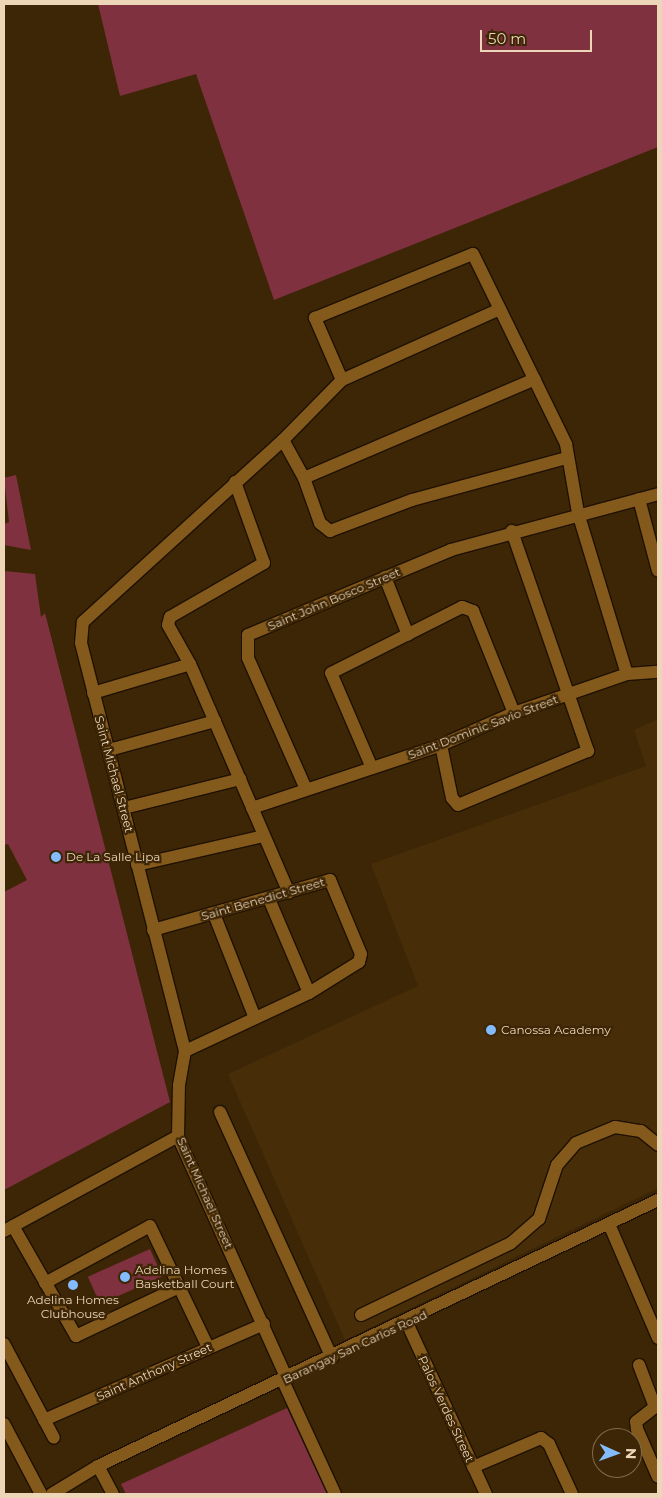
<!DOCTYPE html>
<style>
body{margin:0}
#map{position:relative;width:662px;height:1498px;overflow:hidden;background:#3c2606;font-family:Montserrat,sans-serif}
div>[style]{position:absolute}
.built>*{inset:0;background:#472e09}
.green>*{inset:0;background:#7f313f;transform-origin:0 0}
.roads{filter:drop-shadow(1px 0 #1e1101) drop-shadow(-1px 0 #1e1101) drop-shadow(0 1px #1e1101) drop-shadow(0 -1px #1e1101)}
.minor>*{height:12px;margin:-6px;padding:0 6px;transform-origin:6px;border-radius:6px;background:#84591c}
.dots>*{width:14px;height:14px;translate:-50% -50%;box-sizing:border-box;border:2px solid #3c2606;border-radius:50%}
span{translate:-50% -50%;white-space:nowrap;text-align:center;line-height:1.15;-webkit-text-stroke:4.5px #3c2606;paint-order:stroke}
.street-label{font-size:12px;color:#edd5b8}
.poi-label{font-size:12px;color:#edd5b8}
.left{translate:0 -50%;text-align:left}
.frame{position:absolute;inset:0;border:5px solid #edd5b8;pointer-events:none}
.north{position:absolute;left:592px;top:1428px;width:50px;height:50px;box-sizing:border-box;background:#3c2606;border:1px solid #836c4d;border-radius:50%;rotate:92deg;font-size:14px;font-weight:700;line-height:20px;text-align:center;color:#edd5b8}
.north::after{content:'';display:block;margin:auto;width:18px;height:22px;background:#84bcfb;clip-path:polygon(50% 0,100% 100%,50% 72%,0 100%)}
.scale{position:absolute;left:480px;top:30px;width:112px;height:22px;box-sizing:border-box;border:2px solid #edd5b8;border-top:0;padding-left:6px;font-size:15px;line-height:18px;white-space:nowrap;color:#edd5b8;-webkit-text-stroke:4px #3c2606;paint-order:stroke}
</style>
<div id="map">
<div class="built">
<div style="clip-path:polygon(658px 719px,658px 1188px,345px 1340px,228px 1074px,418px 986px,371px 864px,646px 766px,634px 730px)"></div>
</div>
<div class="green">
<div style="clip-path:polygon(98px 4px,658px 4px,658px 147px,274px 300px,196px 74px,120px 96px)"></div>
<div style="clip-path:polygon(16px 475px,31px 550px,4px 545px,4px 524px,9px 522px,4px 478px)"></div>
<div style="clip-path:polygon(4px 571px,35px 574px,41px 617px,45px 613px,170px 1102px,4px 1190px,4px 892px,27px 880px,8px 844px,4px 845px)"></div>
<div style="left:150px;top:1249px;width:30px;height:68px;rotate:66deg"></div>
<div style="clip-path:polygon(287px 1408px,327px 1494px,126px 1494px,121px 1484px)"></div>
</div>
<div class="roads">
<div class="minor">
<div style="left:342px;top:380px;width:173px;rotate:-24.2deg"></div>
<div style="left:283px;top:440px;width:43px;rotate:61.1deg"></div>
<div style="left:304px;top:478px;width:48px;rotate:70.4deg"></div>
<div style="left:320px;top:523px;width:13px;rotate:39deg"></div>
<div style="left:330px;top:531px;width:88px;rotate:-20.7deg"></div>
<div style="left:412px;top:500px;width:161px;rotate:-15.2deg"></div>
<div style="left:304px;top:478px;width:251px;rotate:-23.2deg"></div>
<div style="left:235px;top:482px;width:86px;rotate:70.3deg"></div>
<div style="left:264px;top:563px;width:108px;rotate:150.1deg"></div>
<div style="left:170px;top:617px;width:8px;rotate:104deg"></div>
<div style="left:168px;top:625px;width:45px;rotate:60.6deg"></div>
<div style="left:190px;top:664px;width:249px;rotate:66.6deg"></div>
<div style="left:639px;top:499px;width:74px;rotate:75.2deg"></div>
<div style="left:385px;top:577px;width:62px;rotate:68.4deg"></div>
<div style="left:93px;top:693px;width:101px;rotate:-16.6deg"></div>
<div style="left:441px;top:745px;width:54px;rotate:78.3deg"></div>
<div style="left:452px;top:798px;width:9px;rotate:49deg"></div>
<div style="left:458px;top:805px;width:141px;rotate:-22.6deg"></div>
<div style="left:588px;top:751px;width:233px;rotate:-109.1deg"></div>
<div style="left:109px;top:750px;width:110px;rotate:-15.3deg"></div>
<div style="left:372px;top:768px;width:103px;rotate:-113.3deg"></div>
<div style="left:331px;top:673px;width:147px;rotate:-26.7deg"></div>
<div style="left:462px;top:607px;width:12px;rotate:20deg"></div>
<div style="left:473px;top:611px;width:110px;rotate:68.1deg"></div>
<div style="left:306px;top:789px;width:143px;rotate:-113.9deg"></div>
<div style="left:248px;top:658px;width:23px;rotate:-90deg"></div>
<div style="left:248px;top:635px;width:220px;rotate:-22.7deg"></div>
<div style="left:451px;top:550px;width:214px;rotate:-15.1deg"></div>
<div style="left:124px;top:808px;width:120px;rotate:-14deg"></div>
<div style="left:252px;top:808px;width:199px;rotate:-18.4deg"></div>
<div style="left:441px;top:745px;width:80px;rotate:-23.7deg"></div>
<div style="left:514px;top:713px;width:120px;rotate:-19deg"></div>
<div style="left:627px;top:674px;width:31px;rotate:-4deg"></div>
<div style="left:137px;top:865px;width:130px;rotate:-12.9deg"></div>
<div style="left:269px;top:899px;width:102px;rotate:66.9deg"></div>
<div style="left:214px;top:914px;width:112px;rotate:68.5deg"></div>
<div style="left:153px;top:930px;width:184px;rotate:-15.8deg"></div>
<div style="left:330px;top:880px;width:80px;rotate:67.3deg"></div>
<div style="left:361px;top:954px;width:8px;rotate:104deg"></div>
<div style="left:359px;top:962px;width:59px;rotate:148.2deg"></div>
<div style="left:309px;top:993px;width:137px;rotate:154.9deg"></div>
<div style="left:220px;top:1112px;width:270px;rotate:65.5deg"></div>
<div style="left:609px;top:1224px;width:124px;rotate:66.7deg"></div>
<div style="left:13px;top:1226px;width:127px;rotate:60.2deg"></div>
<div style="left:76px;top:1336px;width:114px;rotate:-25.4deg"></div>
<div style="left:4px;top:1231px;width:198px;rotate:-28.6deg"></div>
<div style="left:45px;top:1283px;width:119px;rotate:-28.5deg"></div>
<div style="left:150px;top:1226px;width:134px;rotate:64.4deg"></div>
<div style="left:361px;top:1315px;width:166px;rotate:-25.6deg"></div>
<div style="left:511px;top:1243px;width:37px;rotate:-41deg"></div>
<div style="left:539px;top:1219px;width:57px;rotate:-71.6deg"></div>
<div style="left:557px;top:1165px;width:29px;rotate:-49deg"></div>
<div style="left:576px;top:1143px;width:42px;rotate:-22.3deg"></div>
<div style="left:615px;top:1127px;width:26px;rotate:9deg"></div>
<div style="left:641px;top:1131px;width:22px;rotate:39deg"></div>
<div style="left:407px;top:1323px;width:188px;rotate:65.2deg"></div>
<div style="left:4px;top:1344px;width:106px;rotate:62deg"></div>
<div style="left:639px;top:1365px;width:45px;rotate:69.1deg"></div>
<div style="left:655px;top:1407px;width:24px;rotate:142deg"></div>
<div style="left:636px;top:1422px;width:7px;rotate:82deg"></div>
<div style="left:637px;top:1429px;width:52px;rotate:66.4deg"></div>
<div style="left:287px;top:1379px;width:266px;rotate:-114.2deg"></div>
<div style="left:178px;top:1136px;width:51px;rotate:-88.9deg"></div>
<div style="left:179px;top:1085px;width:35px;rotate:-80deg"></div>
<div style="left:185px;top:1051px;width:421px;rotate:-104.3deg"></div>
<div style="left:81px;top:643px;width:21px;rotate:-85deg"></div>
<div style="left:83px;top:622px;width:270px;rotate:-42.3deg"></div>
<div style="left:283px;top:440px;width:84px;rotate:-45.5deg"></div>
<div style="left:342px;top:380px;width:68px;rotate:-113.5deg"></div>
<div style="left:315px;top:318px;width:170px;rotate:-22.1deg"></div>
<div style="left:473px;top:254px;width:212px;rotate:63.9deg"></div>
<div style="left:566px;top:444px;width:70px;rotate:80.1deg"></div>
<div style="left:578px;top:513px;width:168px;rotate:73.1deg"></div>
<div style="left:283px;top:1381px;width:124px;rotate:65.3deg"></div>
<div style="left:44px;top:1420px;width:240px;rotate:-23.6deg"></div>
<div style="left:4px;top:1424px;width:79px;rotate:62.1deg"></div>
<div style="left:98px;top:1466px;width:32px;rotate:62deg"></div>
<div style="left:473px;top:1467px;width:74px;rotate:-23.1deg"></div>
<div style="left:541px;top:1438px;width:10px;rotate:37deg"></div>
<div style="left:549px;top:1444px;width:55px;rotate:65.3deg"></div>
<div style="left:52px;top:1494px;width:54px;rotate:-31.3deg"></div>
<div style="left:98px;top:1466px;width:620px;rotate:-25.41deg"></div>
</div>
</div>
<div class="dots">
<div style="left:56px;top:857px;background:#84bcfb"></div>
<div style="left:491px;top:1030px;background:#84bcfb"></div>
<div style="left:125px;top:1277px;background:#84bcfb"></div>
<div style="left:73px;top:1285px;background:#84bcfb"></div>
</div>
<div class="street-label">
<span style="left:334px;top:599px;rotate:-23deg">Saint John Bosco Street</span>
<span style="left:483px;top:727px;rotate:-21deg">Saint Dominic Savio Street</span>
<span style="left:114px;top:774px;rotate:75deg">Saint Michael Street</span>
<span style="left:263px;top:899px;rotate:-16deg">Saint Benedict Street</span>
<span style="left:205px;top:1193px;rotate:66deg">Saint Michael Street</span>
<span style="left:355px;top:1347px;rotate:-25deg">Barangay San Carlos Road</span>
<span style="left:154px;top:1372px;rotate:-24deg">Saint Anthony Street</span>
<span style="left:446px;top:1409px;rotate:65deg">Palos Verdes Street</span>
</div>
<div class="poi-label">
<span class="left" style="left:66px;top:857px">De La Salle Lipa</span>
<span class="left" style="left:501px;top:1030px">Canossa Academy</span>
<span class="left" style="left:135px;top:1277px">Adelina Homes<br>Basketball Court</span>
<span style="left:73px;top:1307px">Adelina Homes<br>Clubhouse</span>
</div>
<div class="frame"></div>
<div class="north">N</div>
<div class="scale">50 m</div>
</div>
